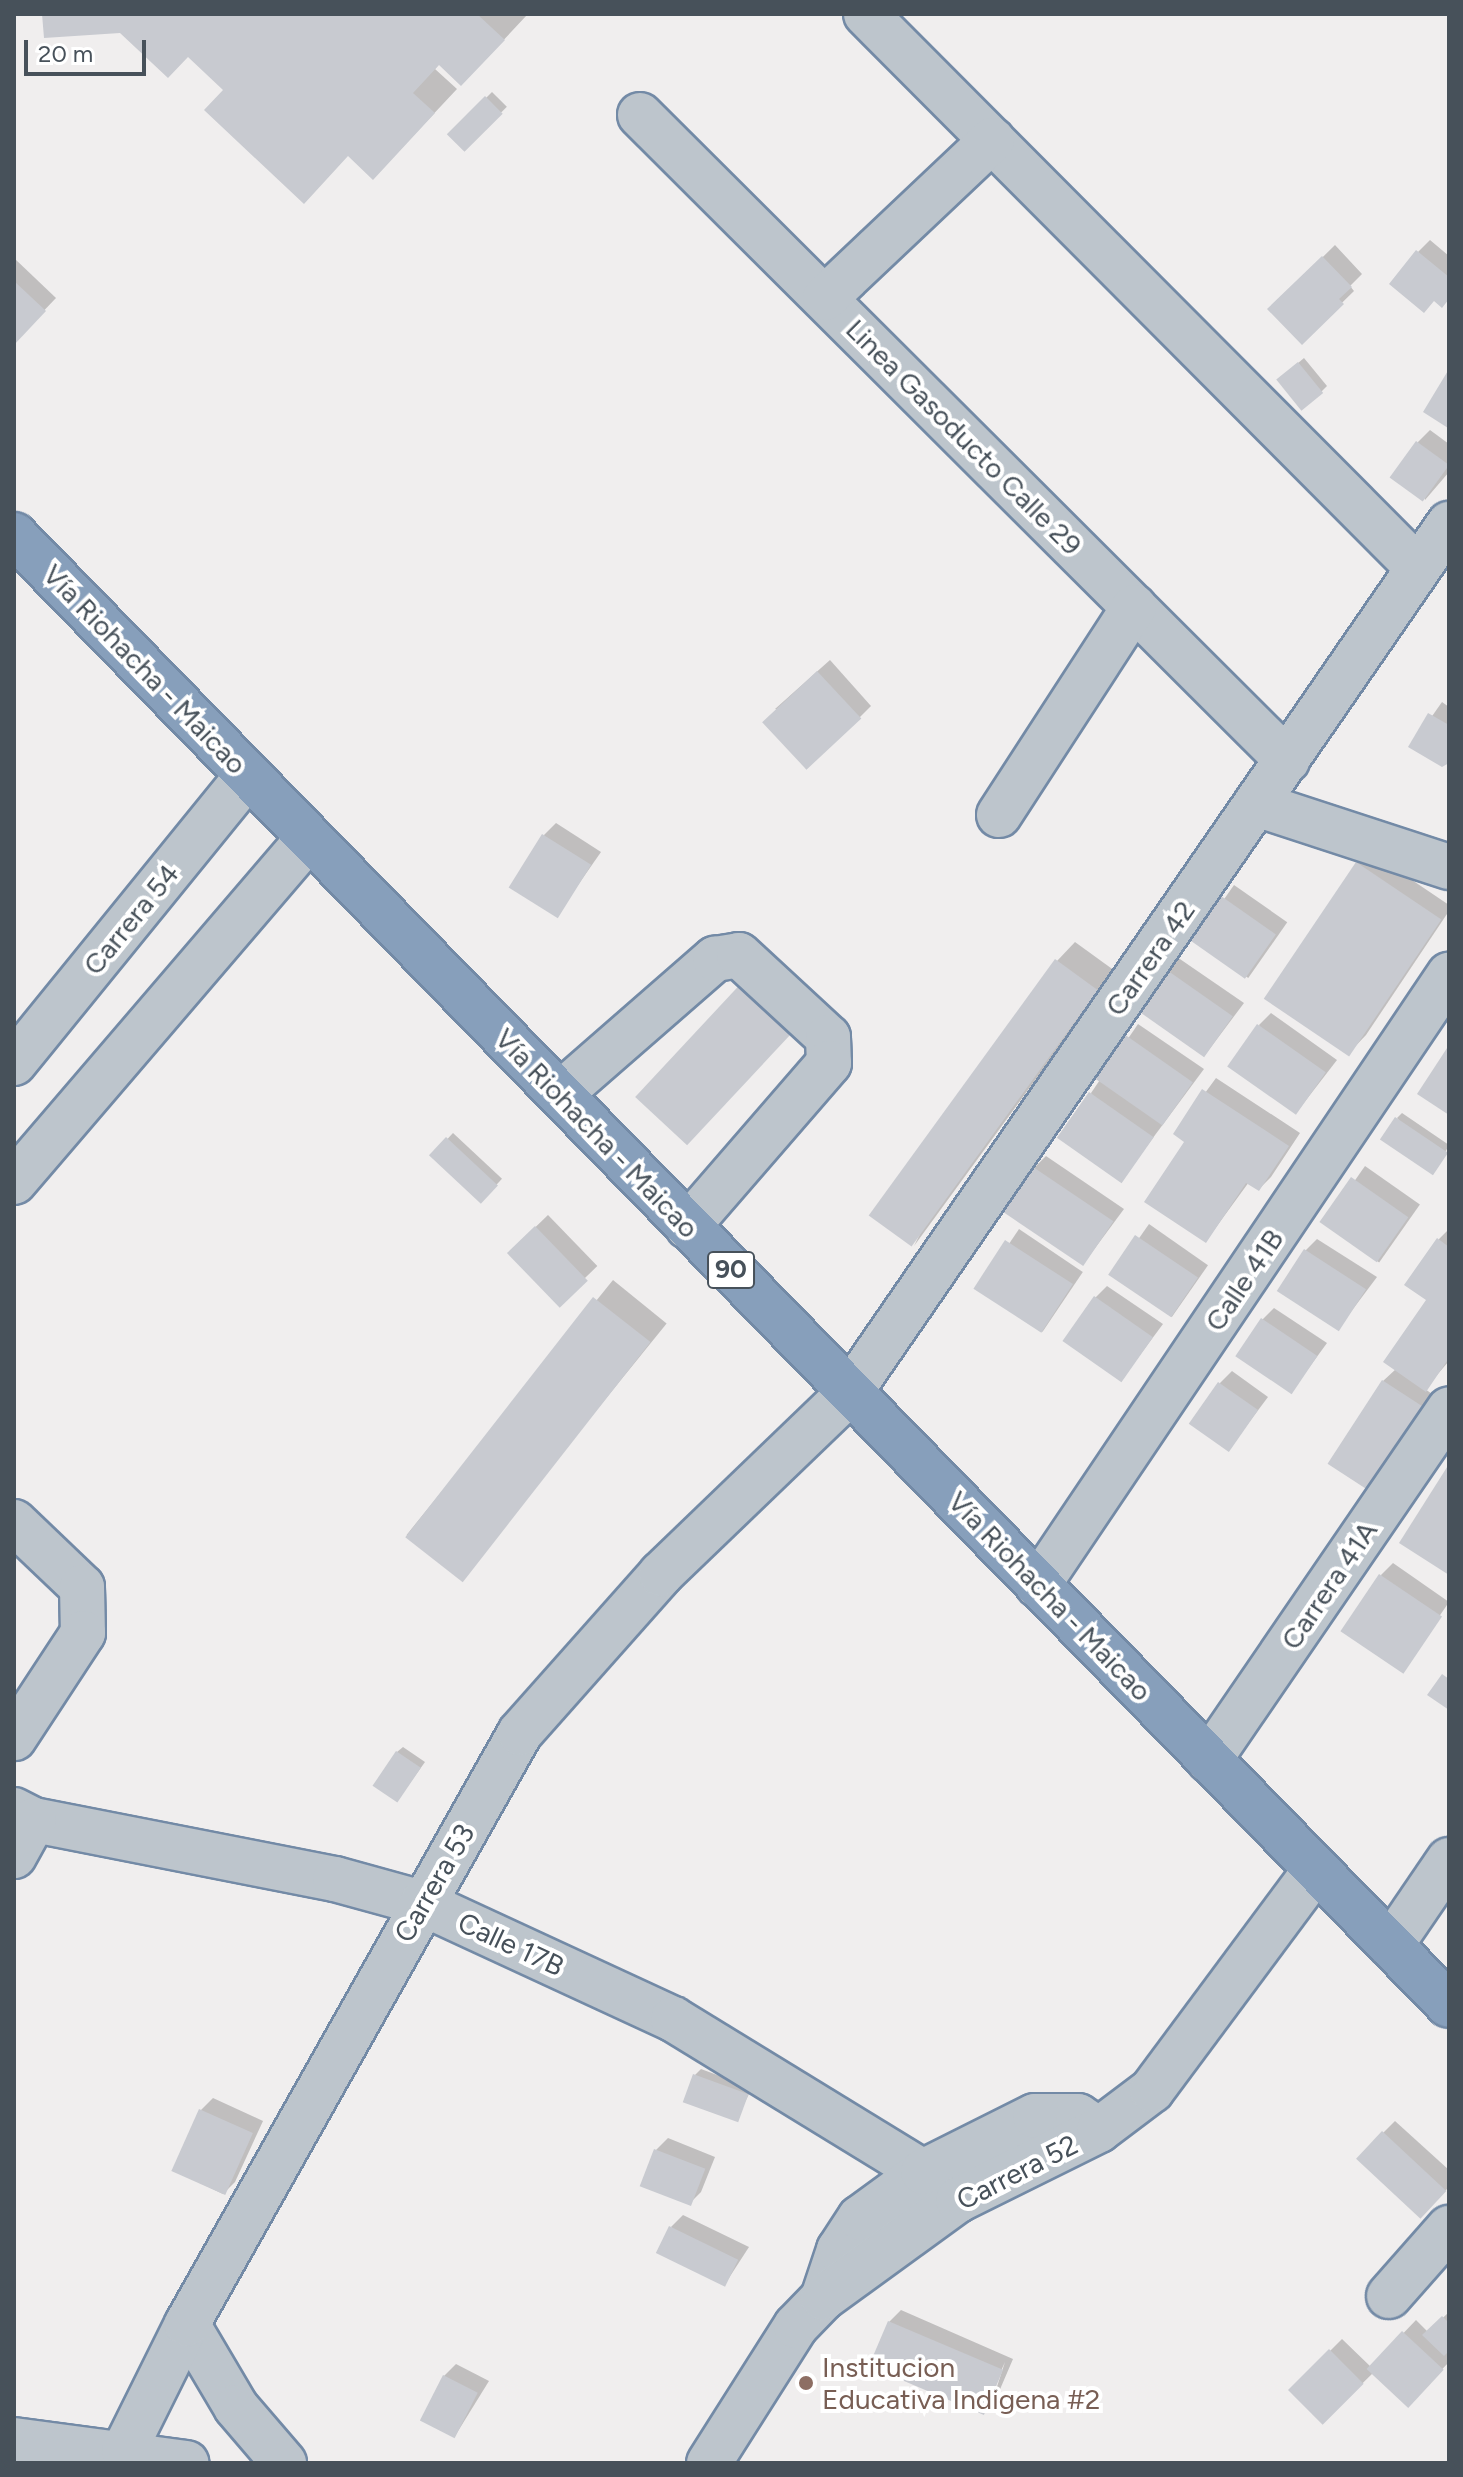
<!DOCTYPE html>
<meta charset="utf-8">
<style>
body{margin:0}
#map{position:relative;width:1463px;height:2477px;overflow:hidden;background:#f0eeee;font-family:Figtree,sans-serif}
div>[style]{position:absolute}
.shadow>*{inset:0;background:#0003;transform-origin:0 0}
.building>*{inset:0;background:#c8cad0;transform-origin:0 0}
.roads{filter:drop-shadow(2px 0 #738aa6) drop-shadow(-2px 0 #738aa6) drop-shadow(0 2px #738aa6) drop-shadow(0 -2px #738aa6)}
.minor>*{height:44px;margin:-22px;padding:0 22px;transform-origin:22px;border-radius:22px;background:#bdc5cc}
.highway>*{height:44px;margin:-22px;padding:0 22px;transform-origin:22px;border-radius:22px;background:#879fbb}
.dots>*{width:22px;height:22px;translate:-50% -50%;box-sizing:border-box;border:4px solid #fff;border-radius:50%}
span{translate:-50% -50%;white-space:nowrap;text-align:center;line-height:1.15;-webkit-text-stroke:8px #fff;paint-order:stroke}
.shield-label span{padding:2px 6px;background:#fff;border:2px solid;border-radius:6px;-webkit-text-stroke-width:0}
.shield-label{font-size:26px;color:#47515a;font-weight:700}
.street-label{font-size:28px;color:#47515a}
.education-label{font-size:28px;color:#785e54}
.left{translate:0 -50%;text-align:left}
.frame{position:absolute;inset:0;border:16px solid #47515a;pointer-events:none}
.scale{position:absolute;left:24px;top:40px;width:122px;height:36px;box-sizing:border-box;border:4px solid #47515a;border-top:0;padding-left:10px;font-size:24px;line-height:28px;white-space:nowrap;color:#47515a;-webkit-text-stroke:6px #fff;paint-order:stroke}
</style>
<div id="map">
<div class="shadow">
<div style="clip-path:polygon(44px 14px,526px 14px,527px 15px,485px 60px,440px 63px,435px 69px,457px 89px,396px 154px,349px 154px,225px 90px,188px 55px,120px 30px)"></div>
<div style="left:492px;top:92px;width:21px;height:61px;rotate:45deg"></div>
<div style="clip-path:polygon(1430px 240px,1449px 256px,1449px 298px,1434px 299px,1418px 252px)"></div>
<div style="clip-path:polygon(1335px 245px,1362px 274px,1350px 286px,1354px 291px,1302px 342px,1270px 309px)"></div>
<div style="clip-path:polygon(14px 258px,56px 298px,14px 342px)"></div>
<div style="clip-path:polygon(1304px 358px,1327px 386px,1321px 392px,1284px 375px)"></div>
<div style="clip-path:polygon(1430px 430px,1449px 444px,1449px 472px,1425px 500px,1418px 442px)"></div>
<div style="clip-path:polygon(830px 660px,871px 706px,859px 718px,775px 709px)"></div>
<div style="clip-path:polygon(1442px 702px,1449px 707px,1449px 764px,1411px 746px)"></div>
<div style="clip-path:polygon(556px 823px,601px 852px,557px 915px,544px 835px)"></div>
<div style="clip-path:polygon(1369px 851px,1449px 905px,1449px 911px,1366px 1035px,1348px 1054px,1357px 863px)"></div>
<div style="left:1234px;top:885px;width:65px;height:68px;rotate:35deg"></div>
<div style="clip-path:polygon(1075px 942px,1115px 971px,914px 1246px,1057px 961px)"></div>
<div style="clip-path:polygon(1177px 957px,1244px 1003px,1205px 1055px,1165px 969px)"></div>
<div style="clip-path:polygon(1271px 1013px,1337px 1060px,1296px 1113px,1259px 1025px)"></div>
<div style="clip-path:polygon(1138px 1024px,1204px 1069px,1121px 1181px,1091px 1093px)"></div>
<div style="clip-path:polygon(1216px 1078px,1300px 1133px,1271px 1177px,1259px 1189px,1249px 1182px,1206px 1241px,1187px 1141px,1175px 1134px)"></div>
<div style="clip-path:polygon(1402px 1113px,1449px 1145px,1437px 1168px,1397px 1118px)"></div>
<div style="left:453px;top:1133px;width:67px;height:30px;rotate:43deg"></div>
<div style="clip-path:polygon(1046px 1156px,1124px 1209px,1084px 1263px,1034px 1168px)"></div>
<div style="left:1365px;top:1166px;width:67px;height:71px;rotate:35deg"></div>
<div style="left:548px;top:1215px;width:71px;height:54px;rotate:46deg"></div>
<div style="left:1149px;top:1224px;width:72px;height:63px;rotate:35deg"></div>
<div style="left:1019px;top:1229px;width:77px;height:72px;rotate:34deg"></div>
<div style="clip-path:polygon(1449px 1229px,1449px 1361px,1425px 1389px,1442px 1401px,1389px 1481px,1383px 1381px,1396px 1369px,1428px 1300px,1439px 1239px)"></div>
<div style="clip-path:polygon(1317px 1239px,1377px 1277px,1338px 1329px,1305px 1251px)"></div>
<div style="left:613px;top:1280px;width:69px;height:328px;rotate:39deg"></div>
<div style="clip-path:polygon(1107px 1286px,1163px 1324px,1122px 1379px,1095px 1298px)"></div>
<div style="clip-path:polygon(1274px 1308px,1327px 1343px,1292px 1391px,1262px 1320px)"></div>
<div style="clip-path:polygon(1232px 1371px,1268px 1397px,1229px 1449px,1220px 1383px)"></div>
<div style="clip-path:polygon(1393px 1563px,1449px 1602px,1402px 1671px,1381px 1575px)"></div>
<div style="clip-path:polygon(403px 1747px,425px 1762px,402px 1794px,397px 1752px)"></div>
<div style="clip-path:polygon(701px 2069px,752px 2088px,736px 2120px,695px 2075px)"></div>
<div style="clip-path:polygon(213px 2098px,263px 2121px,235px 2182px,223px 2194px,173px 2170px,201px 2110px)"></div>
<div style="clip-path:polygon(1395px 2121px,1449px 2170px,1449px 2187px,1420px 2216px,1383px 2133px)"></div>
<div style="clip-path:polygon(668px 2138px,715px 2157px,701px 2192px,689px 2204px,641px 2185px,656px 2150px)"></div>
<div style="clip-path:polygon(683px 2215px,749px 2247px,725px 2284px,671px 2227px)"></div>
<div style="clip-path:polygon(evenodd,901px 2310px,1013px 2359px,995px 2401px,983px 2413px,889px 2322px,901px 2310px,1005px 2362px,992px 2402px,987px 2402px,1005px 2362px)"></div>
<div style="clip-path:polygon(1449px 2312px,1449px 2362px,1408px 2405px,1374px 2372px,1323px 2422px,1291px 2390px,1342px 2339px,1371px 2367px,1416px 2320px,1428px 2332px)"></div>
<div style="clip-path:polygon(456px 2364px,489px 2381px,455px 2436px,444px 2376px)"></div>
</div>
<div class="building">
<div style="clip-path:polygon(42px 14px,477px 14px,505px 40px,461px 86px,439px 65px,413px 93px,435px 113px,373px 180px,348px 156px,304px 204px,204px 110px,223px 90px,188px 57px,168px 78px,120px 33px,44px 38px)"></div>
<div style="left:485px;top:96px;width:25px;height:54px;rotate:45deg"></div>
<div style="clip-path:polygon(1416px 250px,1449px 277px,1449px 299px,1442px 308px,1434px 301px,1424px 313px,1389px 284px)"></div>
<div style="clip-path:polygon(1322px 256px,1352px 287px,1339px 299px,1344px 304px,1302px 345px,1267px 309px)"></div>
<div style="clip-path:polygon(14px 281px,46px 311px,14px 345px)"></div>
<div style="left:1298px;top:362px;width:40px;height:28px;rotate:51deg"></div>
<div style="clip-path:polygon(1449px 369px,1449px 426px,1448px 428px,1423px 412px)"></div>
<div style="left:1416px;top:441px;width:41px;height:45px;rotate:36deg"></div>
<div style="left:817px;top:671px;width:65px;height:75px;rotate:47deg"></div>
<div style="clip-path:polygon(1428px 713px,1449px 725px,1449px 763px,1442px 767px,1408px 747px)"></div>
<div style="left:542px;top:834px;width:58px;height:63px;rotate:32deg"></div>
<div style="left:1356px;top:862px;width:103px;height:165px;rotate:34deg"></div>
<div style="left:1221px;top:896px;width:67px;height:54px;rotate:35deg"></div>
<div style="left:1055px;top:959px;width:53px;height:317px;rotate:36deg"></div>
<div style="left:1164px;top:968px;width:84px;height:50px;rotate:35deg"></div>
<div style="left:747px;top:977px;width:71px;height:164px;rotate:43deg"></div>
<div style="left:1257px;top:1024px;width:84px;height:52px;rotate:35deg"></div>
<div style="left:1124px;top:1034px;width:84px;height:53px;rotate:35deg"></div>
<div style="clip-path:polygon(1449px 1045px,1449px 1115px,1417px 1094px)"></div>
<div style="clip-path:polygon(1202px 1089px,1289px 1146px,1259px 1191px,1246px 1183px,1206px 1243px,1144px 1202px,1184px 1142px,1173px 1134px)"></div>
<div style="left:1089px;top:1092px;width:79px;height:56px;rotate:35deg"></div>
<div style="left:1395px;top:1117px;width:64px;height:27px;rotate:34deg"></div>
<div style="left:446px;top:1137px;width:71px;height:25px;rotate:43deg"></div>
<div style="left:1033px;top:1167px;width:97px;height:54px;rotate:34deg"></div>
<div style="left:1351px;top:1177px;width:70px;height:55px;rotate:35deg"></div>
<div style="left:535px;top:1226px;width:76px;height:39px;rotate:46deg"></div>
<div style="left:1135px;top:1235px;width:76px;height:48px;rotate:34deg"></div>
<div style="clip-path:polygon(1437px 1238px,1449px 1247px,1449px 1358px,1426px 1392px,1383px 1362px,1426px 1300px,1404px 1285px)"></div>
<div style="left:1005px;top:1240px;width:81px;height:58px;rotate:33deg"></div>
<div style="left:1304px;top:1249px;width:74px;height:50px;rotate:33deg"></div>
<div style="left:1094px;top:1296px;width:72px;height:55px;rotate:35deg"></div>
<div style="left:593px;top:1297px;width:73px;height:305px;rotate:38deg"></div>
<div style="left:1261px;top:1318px;width:68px;height:46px;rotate:34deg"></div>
<div style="left:1382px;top:1380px;width:60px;height:100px;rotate:33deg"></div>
<div style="left:1218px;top:1382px;width:49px;height:51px;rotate:35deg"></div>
<div style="clip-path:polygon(1449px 1464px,1449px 1575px,1399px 1543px)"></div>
<div style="left:1379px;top:1574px;width:76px;height:69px;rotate:34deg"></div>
<div style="clip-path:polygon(1442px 1674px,1449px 1679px,1449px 1710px,1427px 1695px)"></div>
<div style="left:396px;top:1751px;width:30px;height:42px;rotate:34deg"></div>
<div style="left:693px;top:2074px;width:59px;height:30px;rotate:20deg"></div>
<div style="left:199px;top:2109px;width:59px;height:68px;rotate:24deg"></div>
<div style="left:1382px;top:2131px;width:88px;height:38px;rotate:43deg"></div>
<div style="left:654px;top:2149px;width:55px;height:40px;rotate:21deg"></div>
<div style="left:669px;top:2226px;width:77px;height:30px;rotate:26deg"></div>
<div style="clip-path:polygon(1442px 2316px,1449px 2323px,1449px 2351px,1444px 2356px,1422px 2335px)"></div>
<div style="left:888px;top:2321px;width:125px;height:49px;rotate:23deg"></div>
<div style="left:1402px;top:2331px;width:57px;height:52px;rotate:43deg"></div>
<div style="left:1329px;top:2349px;width:49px;height:58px;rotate:45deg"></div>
<div style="left:443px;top:2375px;width:39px;height:51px;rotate:27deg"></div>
</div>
<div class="roads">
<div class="minor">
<div style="left:866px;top:14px;width:782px;rotate:45.1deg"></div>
<div style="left:640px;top:115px;width:914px;rotate:44.91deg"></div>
<div style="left:825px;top:298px;width:230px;rotate:-43.4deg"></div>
<div style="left:1256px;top:804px;width:203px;rotate:18.1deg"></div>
<div style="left:999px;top:815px;width:248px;rotate:-57deg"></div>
<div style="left:14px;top:1063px;width:371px;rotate:-50.9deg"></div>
<div style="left:560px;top:1094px;width:206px;rotate:-41.1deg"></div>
<div style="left:715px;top:959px;width:24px;rotate:-9deg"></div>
<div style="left:739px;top:955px;width:121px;rotate:42.7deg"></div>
<div style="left:828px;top:1037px;width:26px;rotate:88deg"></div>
<div style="left:829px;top:1063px;width:216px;rotate:130.9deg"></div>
<div style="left:14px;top:1182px;width:453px;rotate:-49.4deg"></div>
<div style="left:14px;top:1522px;width:94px;rotate:43.7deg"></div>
<div style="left:82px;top:1587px;width:46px;rotate:88.8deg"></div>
<div style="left:83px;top:1633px;width:126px;rotate:123.3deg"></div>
<div style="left:1038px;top:1585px;width:736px;rotate:-56.03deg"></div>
<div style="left:1209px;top:1760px;width:425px;rotate:-55.6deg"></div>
<div style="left:14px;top:1810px;width:22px;rotate:27deg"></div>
<div style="left:34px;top:1820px;width:307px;rotate:11.1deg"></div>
<div style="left:335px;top:1879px;width:90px;rotate:15.4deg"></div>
<div style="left:422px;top:1903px;width:277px;rotate:24.8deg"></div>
<div style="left:673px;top:2019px;width:293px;rotate:31.5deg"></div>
<div style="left:923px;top:2172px;width:45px;rotate:38.7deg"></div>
<div style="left:14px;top:1856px;width:41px;rotate:-60.9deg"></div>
<div style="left:1391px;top:1945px;width:103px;rotate:-55.7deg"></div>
<div style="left:1389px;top:2296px;width:91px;rotate:-48.6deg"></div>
<div style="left:823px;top:2298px;width:51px;rotate:-71.6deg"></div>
<div style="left:839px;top:2250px;width:38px;rotate:-57deg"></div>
<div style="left:860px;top:2218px;width:78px;rotate:-36.1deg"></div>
<div style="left:923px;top:2172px;width:125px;rotate:-26.6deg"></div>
<div style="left:1035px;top:2116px;width:43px"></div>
<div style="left:1078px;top:2116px;width:25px;rotate:34deg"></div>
<div style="left:187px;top:2324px;width:96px;rotate:59.4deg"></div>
<div style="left:236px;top:2407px;width:74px;rotate:49.4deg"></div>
<div style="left:14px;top:2440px;width:174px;rotate:7.6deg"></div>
<div style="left:124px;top:2451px;width:142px;rotate:-63.6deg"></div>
<div style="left:187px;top:2324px;width:678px;rotate:-60.6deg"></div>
<div style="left:520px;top:1733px;width:213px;rotate:-48.4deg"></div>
<div style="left:661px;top:1574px;width:262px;rotate:-43.9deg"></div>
<div style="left:850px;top:1392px;width:1055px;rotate:-55.39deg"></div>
<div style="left:709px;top:2463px;width:162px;rotate:-57.6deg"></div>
<div style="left:796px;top:2326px;width:39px;rotate:-46deg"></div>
<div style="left:823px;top:2298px;width:167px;rotate:-36deg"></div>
<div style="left:958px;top:2200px;width:157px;rotate:-26.4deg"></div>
<div style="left:1099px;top:2130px;width:66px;rotate:-37deg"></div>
<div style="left:1152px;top:2090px;width:275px;rotate:-53.4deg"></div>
</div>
<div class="highway">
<div style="left:14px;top:535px;width:2054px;rotate:45.69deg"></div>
</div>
</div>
<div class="dots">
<div style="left:806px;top:2383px;background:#8d6e63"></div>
</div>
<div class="shield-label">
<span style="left:731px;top:1270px">90</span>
</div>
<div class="street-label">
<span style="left:964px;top:437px;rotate:45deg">Linea Gasoducto Calle 29</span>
<span style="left:145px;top:669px;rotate:46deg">Vía Riohacha - Maicao</span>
<span style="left:131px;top:919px;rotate:-51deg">Carrera 54</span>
<span style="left:1150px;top:958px;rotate:-55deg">Carrera 42</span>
<span style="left:597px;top:1133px;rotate:46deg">Vía Riohacha - Maicao</span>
<span style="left:1244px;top:1280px;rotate:-56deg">Calle 41B</span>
<span style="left:1329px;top:1585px;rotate:-56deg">Carrera 41A</span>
<span style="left:1050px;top:1596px;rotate:46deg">Vía Riohacha - Maicao</span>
<span style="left:434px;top:1883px;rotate:-60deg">Carrera 53</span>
<span style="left:511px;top:1944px;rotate:25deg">Calle 17B</span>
<span style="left:1017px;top:2172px;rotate:-27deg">Carrera 52</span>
</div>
<div class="education-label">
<span class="left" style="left:822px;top:2383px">Institucion<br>Educativa Indigena #2</span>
</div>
<div class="frame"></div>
<div class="scale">20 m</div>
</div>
